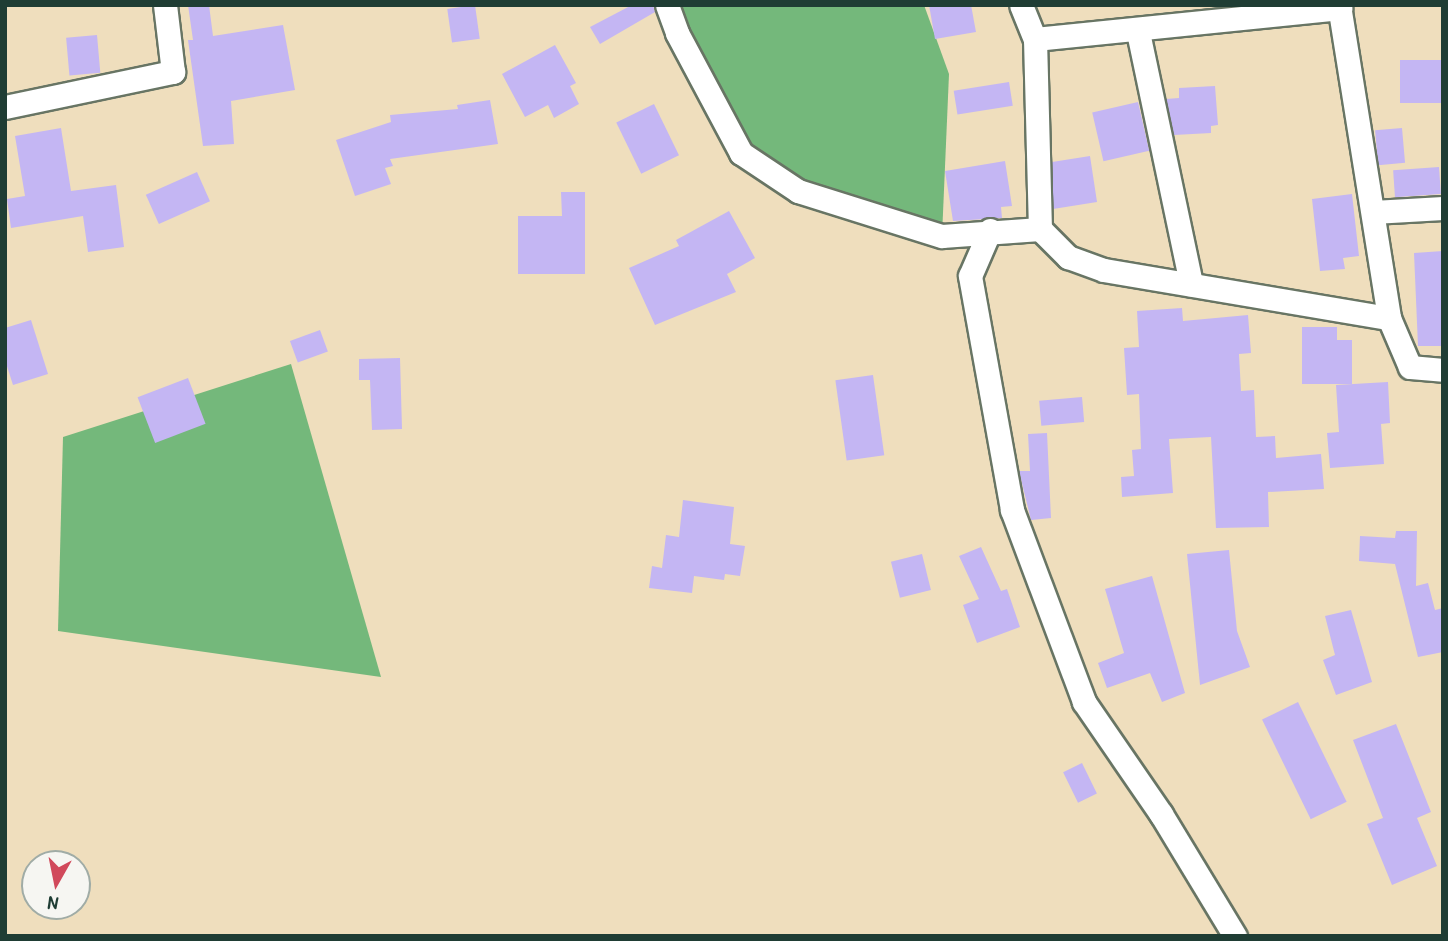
<!DOCTYPE html>
<style>
body{margin:0}
#map{position:relative;width:1448px;height:941px;overflow:hidden;background:#efdebd;font-family:"Patrick Hand",sans-serif}
div>[style]{position:absolute}
.forest>*{inset:0;background:#74b87b}
.building>*{inset:0;background:#c4b6f3;transform-origin:0 0}
.roads{filter:drop-shadow(2px 0 #687564) drop-shadow(-2px 0 #687564) drop-shadow(0 2px #687564) drop-shadow(0 -2px #687564)}
.minor>*{height:23px;margin:-11.5px;padding:0 11.5px;transform-origin:11.5px;border-radius:11.5px;background:#fff}
span{translate:-50% -50%;white-space:nowrap;text-align:center;line-height:1.15;-webkit-text-stroke:5px #f6f6f2;paint-order:stroke}
.frame{position:absolute;inset:0;border:7px solid #1f3d34;pointer-events:none}
.north{position:absolute;left:21px;top:850px;width:70px;height:70px;box-sizing:border-box;background:#f6f6f2;border:2px solid #a0aca6;border-radius:50%;rotate:189deg;font-size:19px;font-weight:700;line-height:28px;text-align:center;color:#1f3d34}
.north::after{content:'';display:block;margin:auto;width:24px;height:32px;background:#d1495b;clip-path:polygon(50% 0,100% 100%,50% 72%,0 100%)}
</style>
<div id="map">
<div class="forest">
<div style="clip-path:polygon(670px 5px,924px 5px,949px 74px,942px 236px,741px 153px)"></div>
<div style="clip-path:polygon(291px 364px,381px 677px,58px 631px,63px 437px)"></div>
</div>
<div class="building">
<div style="clip-path:polygon(188px 5px,209px 5px,213px 36px,283px 25px,295px 90px,231px 101px,234px 144px,203px 146px,188px 40px,193px 40px)"></div>
<div style="left:475px;top:5px;width:34px;height:28px;rotate:82deg"></div>
<div style="clip-path:polygon(632px 5px,653px 5px,655px 12px,600px 44px,590px 27px)"></div>
<div style="clip-path:polygon(929px 5px,971px 5px,976px 32px,935px 39px)"></div>
<div style="left:97px;top:35px;width:38px;height:31px;rotate:85deg"></div>
<div style="clip-path:polygon(555px 45px,576px 83px,570px 86px,579px 104px,554px 118px,548px 105px,525px 117px,502px 74px)"></div>
<div style="left:1443px;top:60px;width:43px;height:43px;rotate:90deg"></div>
<div style="left:1009px;top:82px;width:24px;height:56px;rotate:81deg"></div>
<div style="clip-path:polygon(1215px 86px,1218px 125px,1211px 126px,1211px 133px,1174px 135px,1166px 99px,1179px 98px,1179px 88px)"></div>
<div style="clip-path:polygon(490px 100px,498px 144px,390px 159px,393px 166px,385px 168px,391px 184px,355px 196px,336px 140px,391px 122px,390px 115px,458px 109px,457px 105px)"></div>
<div style="left:1138px;top:102px;width:50px;height:47px;rotate:77deg"></div>
<div style="left:654px;top:104px;width:57px;height:42px;rotate:64deg"></div>
<div style="clip-path:polygon(61px 128px,71px 191px,116px 185px,124px 247px,88px 252px,83px 216px,11px 228px,7px 199px,25px 196px,15px 136px)"></div>
<div style="left:1402px;top:128px;width:35px;height:27px;rotate:85deg"></div>
<div style="clip-path:polygon(1090px 156px,1097px 202px,1053px 209px,1052px 162px)"></div>
<div style="clip-path:polygon(1005px 161px,1012px 206px,1001px 207px,1002px 218px,953px 221px,945px 171px)"></div>
<div style="left:1439px;top:167px;width:27px;height:46px;rotate:86deg"></div>
<div style="left:197px;top:172px;width:32px;height:56px;rotate:66deg"></div>
<div style="clip-path:polygon(561px 192px,585px 192px,585px 274px,518px 274px,518px 216px,562px 216px)"></div>
<div style="clip-path:polygon(1352px 194px,1359px 256px,1343px 258px,1345px 269px,1320px 271px,1312px 199px)"></div>
<div style="clip-path:polygon(729px 211px,755px 258px,727px 274px,736px 292px,655px 325px,629px 268px,679px 246px,676px 240px)"></div>
<div style="clip-path:polygon(1443px 251px,1443px 346px,1418px 346px,1414px 253px)"></div>
<div style="clip-path:polygon(1182px 308px,1183px 321px,1248px 315px,1251px 353px,1239px 354px,1241px 391px,1254px 390px,1256px 437px,1275px 436px,1276px 458px,1321px 454px,1324px 489px,1268px 492px,1269px 527px,1216px 528px,1211px 437px,1169px 439px,1173px 493px,1122px 497px,1121px 477px,1134px 476px,1132px 450px,1141px 449px,1139px 394px,1127px 395px,1124px 348px,1139px 347px,1137px 311px)"></div>
<div style="clip-path:polygon(31px 320px,48px 374px,13px 385px,5px 360px,5px 328px)"></div>
<div style="clip-path:polygon(1302px 327px,1337px 327px,1337px 340px,1352px 340px,1352px 384px,1302px 384px)"></div>
<div style="left:320px;top:330px;width:23px;height:32px;rotate:70deg"></div>
<div style="clip-path:polygon(400px 358px,402px 429px,372px 430px,370px 380px,359px 380px,359px 359px)"></div>
<div style="left:873px;top:375px;width:81px;height:38px;rotate:82deg"></div>
<div style="left:188px;top:378px;width:49px;height:54px;rotate:69deg"></div>
<div style="clip-path:polygon(1388px 382px,1390px 423px,1381px 424px,1384px 464px,1330px 468px,1327px 433px,1339px 432px,1336px 385px)"></div>
<div style="left:1082px;top:397px;width:25px;height:43px;rotate:85deg"></div>
<div style="clip-path:polygon(1047px 433px,1051px 518px,1031px 520px,1019px 471px,1030px 471px,1028px 434px)"></div>
<div style="clip-path:polygon(683px 500px,734px 507px,730px 544px,745px 546px,740px 576px,725px 574px,724px 580px,694px 576px,692px 593px,649px 588px,652px 566px,662px 568px,666px 535px,679px 537px)"></div>
<div style="clip-path:polygon(1396px 531px,1417px 531px,1416px 586px,1428px 583px,1435px 610px,1443px 608px,1443px 652px,1418px 657px,1395px 564px,1359px 561px,1360px 536px,1395px 538px)"></div>
<div style="clip-path:polygon(981px 547px,1001px 591px,1007px 589px,1020px 627px,977px 643px,963px 605px,979px 599px,959px 556px)"></div>
<div style="clip-path:polygon(1229px 550px,1237px 631px,1250px 667px,1200px 685px,1187px 554px)"></div>
<div style="left:922px;top:554px;width:37px;height:32px;rotate:76deg"></div>
<div style="clip-path:polygon(1152px 576px,1185px 693px,1162px 702px,1150px 673px,1107px 688px,1098px 663px,1124px 653px,1105px 589px)"></div>
<div style="clip-path:polygon(1351px 610px,1372px 682px,1336px 695px,1323px 660px,1335px 655px,1325px 616px)"></div>
<div style="left:1298px;top:702px;width:111px;height:40px;rotate:64deg"></div>
<div style="clip-path:polygon(1396px 724px,1431px 812px,1417px 818px,1437px 866px,1392px 885px,1367px 824px,1383px 818px,1353px 740px)"></div>
<div style="left:1082px;top:763px;width:34px;height:21px;rotate:64deg"></div>
</div>
<div class="roads">
<div class="minor">
<div style="left:667px;top:5px;width:30px;rotate:70deg"></div>
<div style="left:677px;top:33px;width:136px;rotate:61.9deg"></div>
<div style="left:741px;top:153px;width:69px;rotate:33.7deg"></div>
<div style="left:798px;top:191px;width:151px;rotate:17.4deg"></div>
<div style="left:942px;top:236px;width:98px;rotate:-4.1deg"></div>
<div style="left:1021px;top:5px;width:37px;rotate:68deg"></div>
<div style="left:1035px;top:39px;width:307px;rotate:-5.8deg"></div>
<div style="left:1339px;top:5px;width:317px;rotate:80.9deg"></div>
<div style="left:1389px;top:318px;width:53px;rotate:66.8deg"></div>
<div style="left:1410px;top:367px;width:33px;rotate:5deg"></div>
<div style="left:1138px;top:32px;width:258px;rotate:78.1deg"></div>
<div style="left:1035px;top:39px;width:190px;rotate:88.5deg"></div>
<div style="left:1040px;top:229px;width:40px;rotate:45deg"></div>
<div style="left:1068px;top:257px;width:38px;rotate:20deg"></div>
<div style="left:1104px;top:270px;width:289px;rotate:9.6deg"></div>
<div style="left:5px;top:107px;width:172px;rotate:-11.8deg"></div>
<div style="left:173px;top:72px;width:67px;rotate:-96.8deg"></div>
<div style="left:1373px;top:212px;width:70px;rotate:-3.3deg"></div>
<div style="left:990px;top:230px;width:50px;rotate:113.5deg"></div>
<div style="left:970px;top:276px;width:238px;rotate:79.8deg"></div>
<div style="left:1012px;top:510px;width:205px;rotate:69.4deg"></div>
<div style="left:1084px;top:702px;width:136px;rotate:55.5deg"></div>
<div style="left:1161px;top:814px;width:143px;rotate:58.8deg"></div>
</div>
</div>
<div class="frame"></div>
<div class="north">N</div>
</div>
